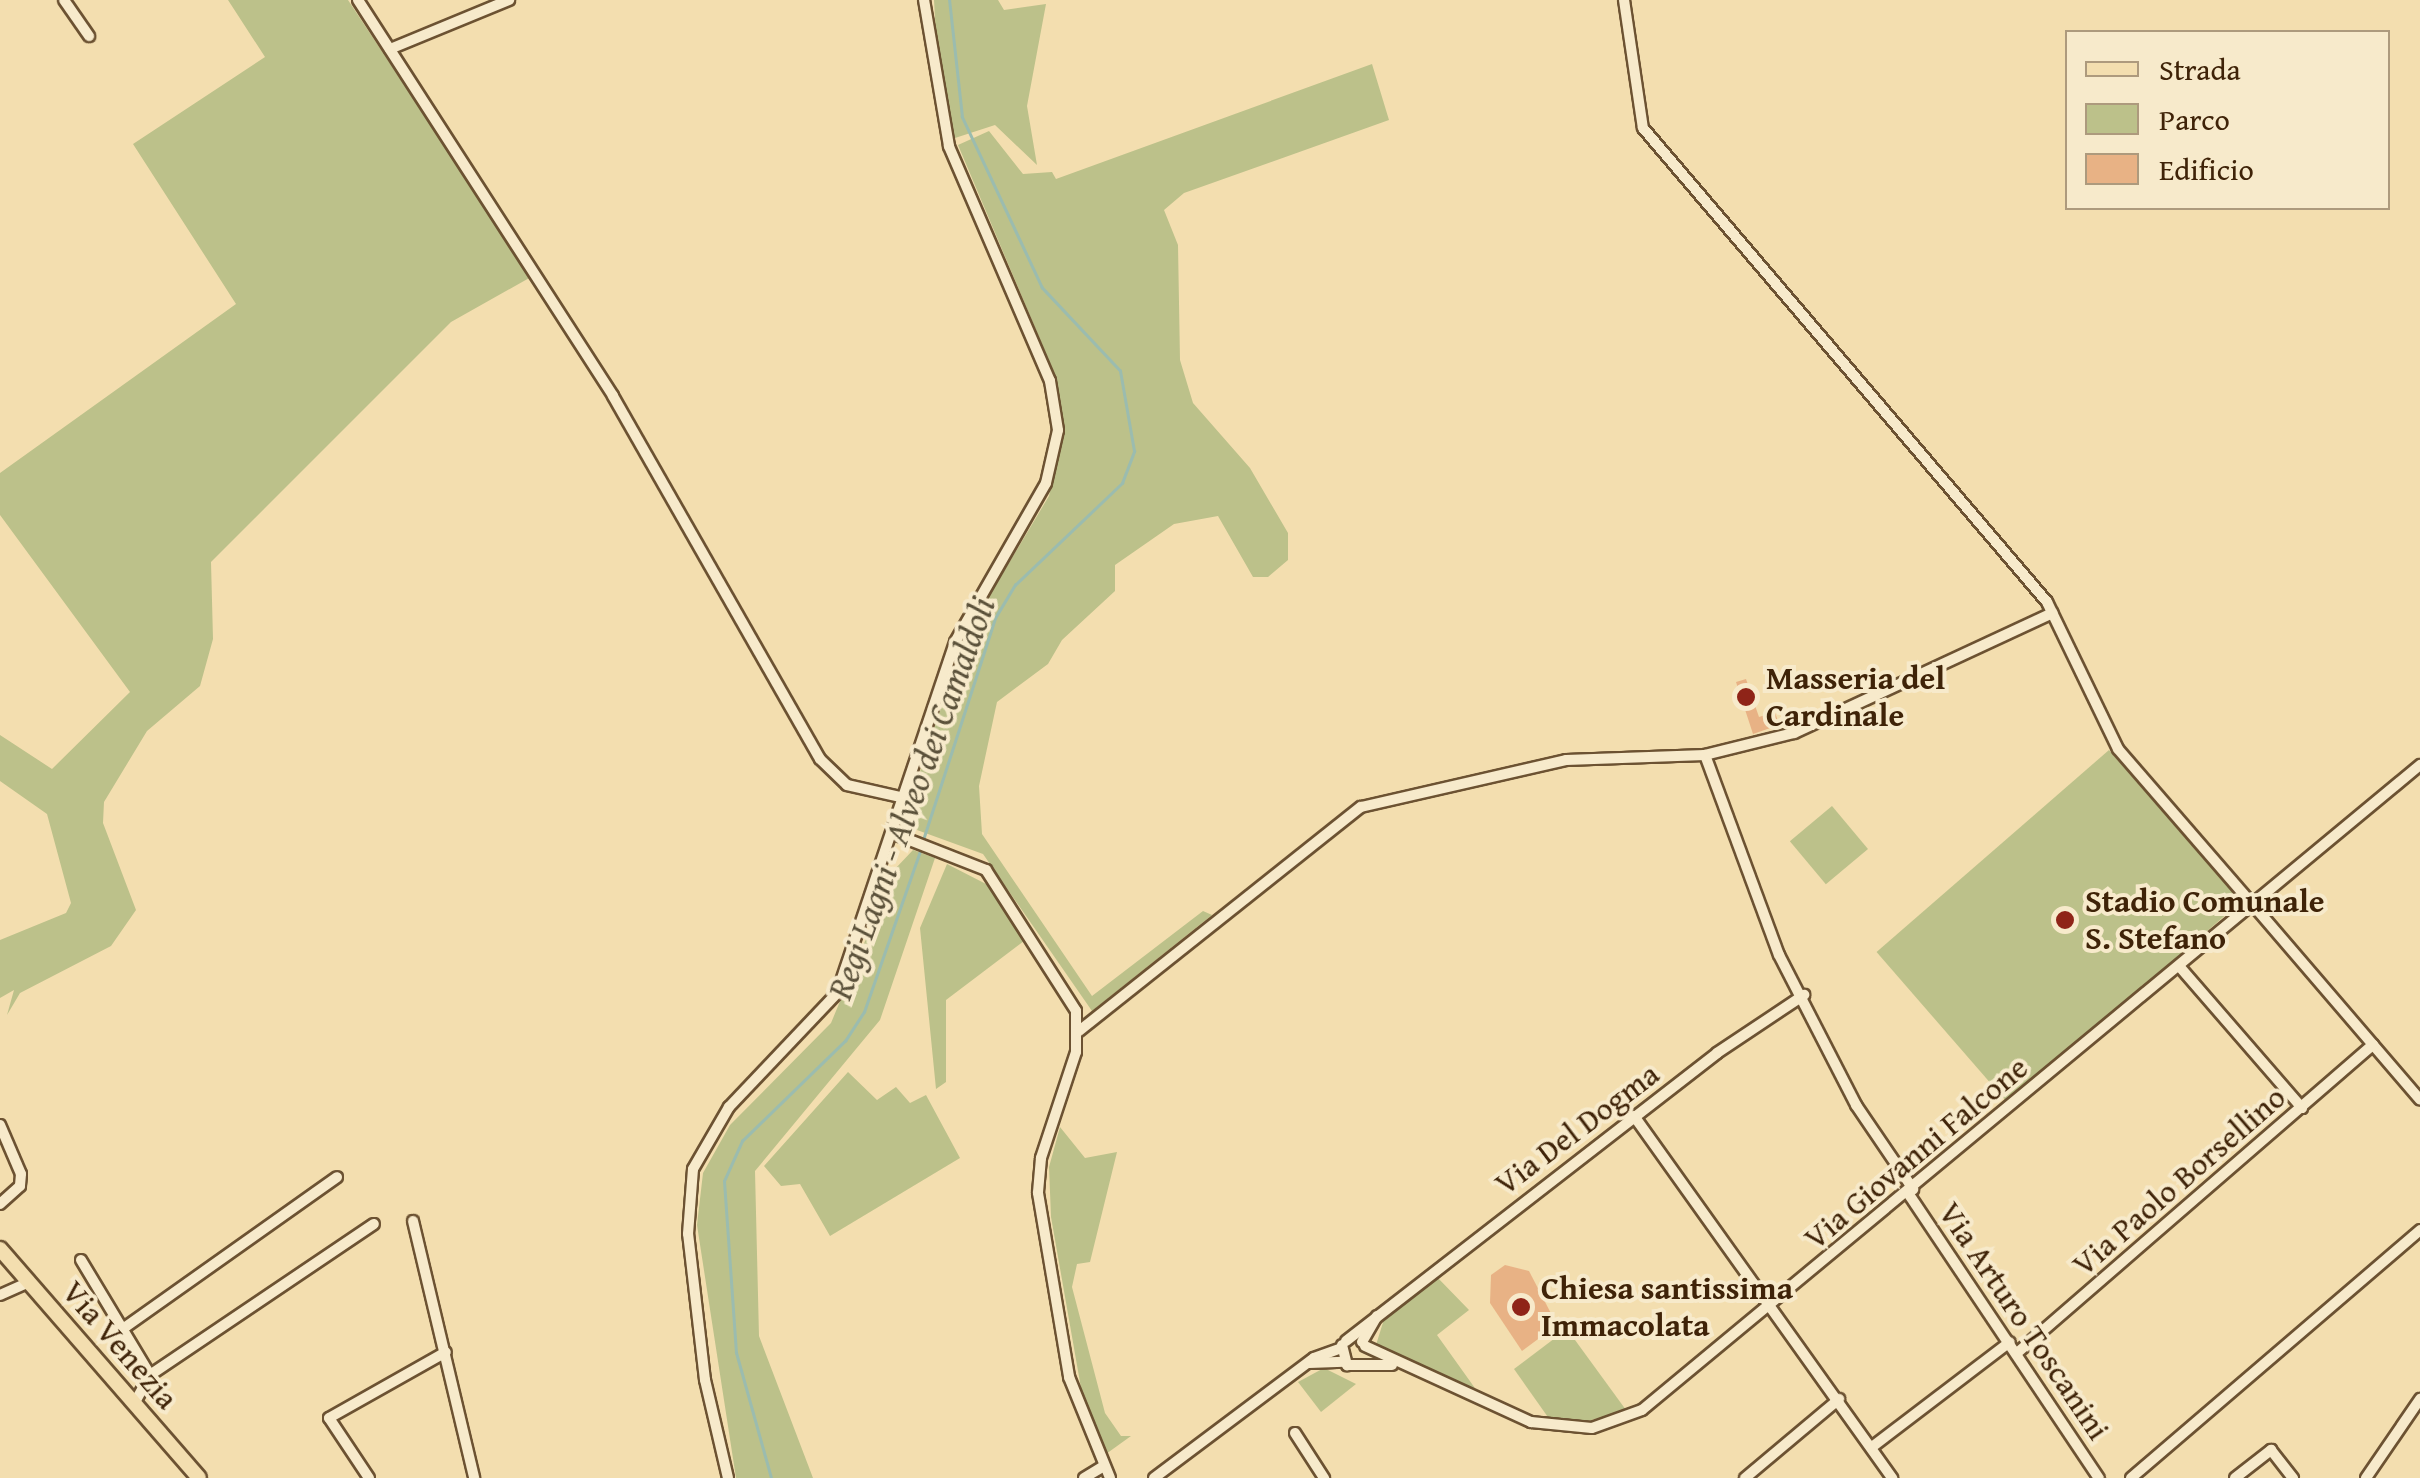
<!DOCTYPE html>
<style>
body{margin:0}
#map{position:relative;width:2420px;height:1478px;overflow:hidden;background:#f3deaf;font-family:"Gentium Book Plus",serif}
div>[style]{position:absolute}
.green>*{inset:0;background:#bcc18a;transform-origin:0 0}
.stream>*{height:2.5px;margin:-1.25px;padding:0 1.25px;transform-origin:1.25px;border-radius:1.25px;background:#9bbcaf}
.building>*{inset:0;background:#e8b285}
.roads{filter:drop-shadow(2px 0 #6c5232) drop-shadow(-2px 0 #6c5232) drop-shadow(0 2px #6c5232) drop-shadow(0 -2px #6c5232)}
.minor>*{height:10px;margin:-5px;padding:0 5px;transform-origin:5px;border-radius:5px;background:#f7eacb}
.major>*{height:14px;margin:-7px;padding:0 7px;transform-origin:7px;border-radius:7px;background:#f3deaf}
.dots>*{width:28px;height:28px;translate:-50% -50%;box-sizing:border-box;border:5px solid #f7eacb;border-radius:50%}
span{translate:-50% -50%;white-space:nowrap;text-align:center;line-height:1.15;-webkit-text-stroke:8px #f7eacb;paint-order:stroke}
.poi-label{font-size:32px;color:#3f2308;font-weight:700}
.left{translate:0 -50%;text-align:left}
.street-label{font-size:32px;color:#3f2308}
.water-label{font-size:35px;color:#5b513a;font-style:italic}
.legend{position:absolute;left:2065px;top:30px;width:325px;height:180px;box-sizing:border-box;background:#f7eacb;border:2px solid #ad9a7d;margin:0;padding:12px 18px;list-style:none;font-size:30px;color:#3f2308}
.legend li{display:flex;align-items:center;gap:20px;height:50px}
.legend b{width:50px;border:2px solid #ad9a7d}
</style>
<div id="map">
<div class="green">
<div style="clip-path:polygon(228px 0,348px 0,531px 277px,451px 322px,211px 562px,213px 639px,200px 686px,147px 731px,104px 802px,103px 823px,136px 910px,111px 946px,20px 993px,7px 1015px,14px 990px,0 998px,0 940px,66px 913px,71px 903px,47px 814px,0 781px,0 735px,52px 769px,130px 692px,0 515px,0 473px,236px 304px,133px 144px,265px 57px)"></div>
<div style="clip-path:polygon(934px 0,998px 0,1004px 10px,1046px 4px,1027px 106px,1037px 165px,995px 125px,955px 138px,938px 72px)"></div>
<div style="clip-path:polygon(1372px 64px,1389px 120px,1184px 193px,1164px 210px,1178px 245px,1180px 360px,1193px 403px,1250px 468px,1288px 533px,1288px 560px,1268px 577px,1253px 577px,1218px 516px,1174px 524px,1115px 565px,1115px 591px,1062px 640px,1048px 664px,997px 702px,979px 786px,982px 834px,1092px 996px,1203px 911px,1212px 915px,1092px 1011px,983px 854px,917px 830px,906px 816px,961px 643px,1049px 496px,1063px 433px,1055px 375px,958px 145px,989px 131px,1023px 174px,1052px 172px,1056px 179px)"></div>
<div style="left:2109px;top:750px;width:201px;height:308px;rotate:49deg"></div>
<div style="left:1832px;top:806px;width:56px;height:55px;rotate:50deg"></div>
<div style="clip-path:polygon(913px 850px,935px 858px,880px 1020px,755px 1171px,759px 1336px,813px 1478px,736px 1478px,697px 1225px,703px 1173px,730px 1125px,831px 1023px,895px 869px)"></div>
<div style="clip-path:polygon(947px 864px,988px 885px,1024px 941px,946px 1000px,946px 1082px,936px 1089px,920px 928px)"></div>
<div style="clip-path:polygon(848px 1072px,877px 1100px,896px 1087px,910px 1103px,926px 1095px,960px 1158px,830px 1236px,800px 1184px,781px 1186px,764px 1166px)"></div>
<div style="clip-path:polygon(1060px 1127px,1085px 1158px,1117px 1152px,1090px 1262px,1077px 1264px,1072px 1287px,1105px 1413px,1121px 1436px,1131px 1436px,1106px 1454px,1081px 1388px,1051px 1217px,1049px 1167px)"></div>
<div style="clip-path:polygon(1436px 1276px,1469px 1310px,1437px 1335px,1477px 1391px,1376px 1345px,1385px 1316px)"></div>
<div style="clip-path:polygon(1567px 1329px,1626px 1410px,1588px 1421px,1550px 1420px,1514px 1369px)"></div>
<div style="clip-path:polygon(1324px 1368px,1356px 1384px,1321px 1412px,1298px 1382px)"></div>
</div>
<div class="stream">
<div style="left:923px;top:840px;width:233px;rotate:-72deg"></div>
<div style="left:995px;top:618px;width:39px;rotate:-59deg"></div>
<div style="left:1015px;top:585px;width:148px;rotate:-43.6deg"></div>
<div style="left:1122px;top:483px;width:34px;rotate:-69deg"></div>
<div style="left:1134px;top:451px;width:81px;rotate:-99.9deg"></div>
<div style="left:1120px;top:371px;width:114px;rotate:-133.2deg"></div>
<div style="left:1042px;top:288px;width:189px;rotate:-115.1deg"></div>
<div style="left:962px;top:117px;width:118px;rotate:-96.3deg"></div>
<div style="left:771px;top:1478px;width:130px;rotate:-105.6deg"></div>
<div style="left:736px;top:1353px;width:172px;rotate:-94deg"></div>
<div style="left:724px;top:1181px;width:44px;rotate:-65.8deg"></div>
<div style="left:742px;top:1141px;width:144px;rotate:-44.2deg"></div>
<div style="left:845px;top:1041px;width:35px;rotate:-57deg"></div>
<div style="left:864px;top:1012px;width:174px;rotate:-70.8deg"></div>
</div>
<div class="building">
<div style="clip-path:polygon(1746px 679px,1759px 717px,1775px 712px,1779px 725px,1753px 734px,1736px 682px)"></div>
<div style="clip-path:polygon(1505px 1265px,1529px 1271px,1557px 1325px,1522px 1351px,1490px 1303px,1491px 1275px)"></div>
</div>
<div class="roads">
<div class="minor">
<div style="left:64px;top:0;width:44px;rotate:55.2deg"></div>
<div style="left:358px;top:0;width:471px;rotate:57.2deg"></div>
<div style="left:613px;top:396px;width:418px;rotate:60.3deg"></div>
<div style="left:820px;top:759px;width:37px;rotate:44deg"></div>
<div style="left:847px;top:785px;width:54px;rotate:12.8deg"></div>
<div style="left:1624px;top:0;width:129px;rotate:81.6deg"></div>
<div style="left:1643px;top:128px;width:623px;rotate:49.56deg"></div>
<div style="left:2047px;top:602px;width:163px;rotate:64.2deg"></div>
<div style="left:2118px;top:749px;width:197px;rotate:49.1deg"></div>
<div style="left:390px;top:49px;width:129px;rotate:-22.4deg"></div>
<div style="left:1705px;top:755px;width:213px;rotate:69.7deg"></div>
<div style="left:1779px;top:955px;width:169px;rotate:62.8deg"></div>
<div style="left:1856px;top:1105px;width:102px;rotate:55.8deg"></div>
<div style="left:894px;top:834px;width:99px;rotate:21.4deg"></div>
<div style="left:986px;top:870px;width:167px;rotate:57.4deg"></div>
<div style="left:1076px;top:1011px;width:41px;rotate:90deg"></div>
<div style="left:1076px;top:1052px;width:112px;rotate:108.3deg"></div>
<div style="left:1041px;top:1158px;width:35px;rotate:95deg"></div>
<div style="left:1038px;top:1193px;width:187px;rotate:80.4deg"></div>
<div style="left:1069px;top:1377px;width:109px;rotate:67.9deg"></div>
<div style="left:2254px;top:906px;width:255px;rotate:49.4deg"></div>
<div style="left:2179px;top:966px;width:188px;rotate:49.1deg"></div>
<div style="left:1079px;top:1031px;width:360px;rotate:-38.5deg"></div>
<div style="left:1361px;top:807px;width:210px;rotate:-12.9deg"></div>
<div style="left:1566px;top:760px;width:139px;rotate:-2.1deg"></div>
<div style="left:1705px;top:755px;width:92px;rotate:-13.9deg"></div>
<div style="left:1794px;top:733px;width:285px;rotate:-24.9deg"></div>
<div style="left:1634px;top:1116px;width:445px;rotate:54.5deg"></div>
<div style="left:0;top:1125px;width:53px;rotate:66.8deg"></div>
<div style="left:21px;top:1174px;width:12px;rotate:95deg"></div>
<div style="left:20px;top:1186px;width:27px;rotate:138deg"></div>
<div style="left:1908px;top:1193px;width:343px;rotate:56.2deg"></div>
<div style="left:413px;top:1221px;width:264px;rotate:76.6deg"></div>
<div style="left:81px;top:1260px;width:134px;rotate:59deg"></div>
<div style="left:150px;top:1375px;width:33px;rotate:119deg"></div>
<div style="left:0;top:1295px;width:32px;rotate:-24deg"></div>
<div style="left:124px;top:1328px;width:261px;rotate:-35.3deg"></div>
<div style="left:1346px;top:1341px;width:470px;rotate:-37.8deg"></div>
<div style="left:1717px;top:1053px;width:105px;rotate:-33.7deg"></div>
<div style="left:1362px;top:1342px;width:30px;rotate:-60deg"></div>
<div style="left:1342px;top:1345px;width:21px;rotate:76deg"></div>
<div style="left:1347px;top:1365px;width:45px"></div>
<div style="left:1365px;top:1346px;width:183px;rotate:24.6deg"></div>
<div style="left:1531px;top:1422px;width:61px;rotate:5.6deg"></div>
<div style="left:1592px;top:1428px;width:53px;rotate:-19.8deg"></div>
<div style="left:1642px;top:1410px;width:1011px;rotate:-39.66deg"></div>
<div style="left:2017px;top:1353px;width:471px;rotate:-40.9deg"></div>
<div style="left:1309px;top:1363px;width:35px;rotate:-2deg"></div>
<div style="left:150px;top:1375px;width:270px;rotate:-34deg"></div>
<div style="left:1295px;top:1433px;width:54px;rotate:57.2deg"></div>
<div style="left:1872px;top:1447px;width:173px;rotate:-37.3deg"></div>
<div style="left:369px;top:1478px;width:72px;rotate:-123.7deg"></div>
<div style="left:329px;top:1418px;width:134px;rotate:-29.4deg"></div>
<div style="left:728px;top:1478px;width:101px;rotate:-103.2deg"></div>
<div style="left:705px;top:1380px;width:147px;rotate:-96.6deg"></div>
<div style="left:688px;top:1234px;width:65px;rotate:-85.6deg"></div>
<div style="left:693px;top:1169px;width:72px;rotate:-59.9deg"></div>
<div style="left:729px;top:1107px;width:157px;rotate:-46.5deg"></div>
<div style="left:837px;top:993px;width:370px;rotate:-71.4deg"></div>
<div style="left:955px;top:642px;width:183px;rotate:-60.2deg"></div>
<div style="left:1046px;top:483px;width:54px;rotate:-77.2deg"></div>
<div style="left:1058px;top:430px;width:50px;rotate:-99.3deg"></div>
<div style="left:1050px;top:381px;width:256px;rotate:-113.3deg"></div>
<div style="left:949px;top:146px;width:148px;rotate:-99.7deg"></div>
<div style="left:1084px;top:1478px;width:23px;rotate:-31deg"></div>
<div style="left:1154px;top:1478px;width:200px;rotate:-36.9deg"></div>
<div style="left:1314px;top:1358px;width:29px;rotate:-20deg"></div>
<div style="left:1745px;top:1478px;width:123px;rotate:-40deg"></div>
<div style="left:2131px;top:1478px;width:381px;rotate:-40.6deg"></div>
<div style="left:2235px;top:1478px;width:46px;rotate:-37.9deg"></div>
<div style="left:2271px;top:1450px;width:36px;rotate:52deg"></div>
<div style="left:2366px;top:1478px;width:96px;rotate:-55.6deg"></div>
</div>
<div class="major">
<div style="left:0;top:1249px;width:303px;rotate:49deg"></div>
</div>
</div>
<div class="dots">
<div style="left:1746px;top:697px;background:#8f2418"></div>
<div style="left:2065px;top:920px;background:#8f2418"></div>
<div style="left:1521px;top:1307px;background:#8f2418"></div>
</div>
<div class="poi-label">
<span class="left" style="left:1766px;top:697px">Masseria del<br>Cardinale</span>
<span class="left" style="left:2085px;top:920px">Stadio Comunale<br>S. Stefano</span>
<span class="left" style="left:1541px;top:1307px">Chiesa santissima<br>Immacolata</span>
</div>
<div class="street-label">
<span style="left:1577px;top:1129px;rotate:-37deg">Via Del Dogma</span>
<span style="left:1916px;top:1153px;rotate:-40deg">Via Giovanni Falcone</span>
<span style="left:2179px;top:1181px;rotate:-41deg">Via Paolo Borsellino</span>
<span style="left:2024px;top:1321px;rotate:56deg">Via Arturo Toscanini</span>
<span style="left:120px;top:1345px;rotate:49deg">Via Venezia</span>
</div>
<div class="water-label">
<span style="left:911px;top:798px;rotate:-70deg">Regi Lagni - Alveo dei Camaldoli</span>
</div>
<ul class="legend">
<li><b style="height:12px;background:#f3deaf"></b>Strada</li>
<li><b style="height:28px;background:#bcc18a"></b>Parco</li>
<li><b style="height:28px;background:#e8b285"></b>Edificio</li>
</ul>
</div>
